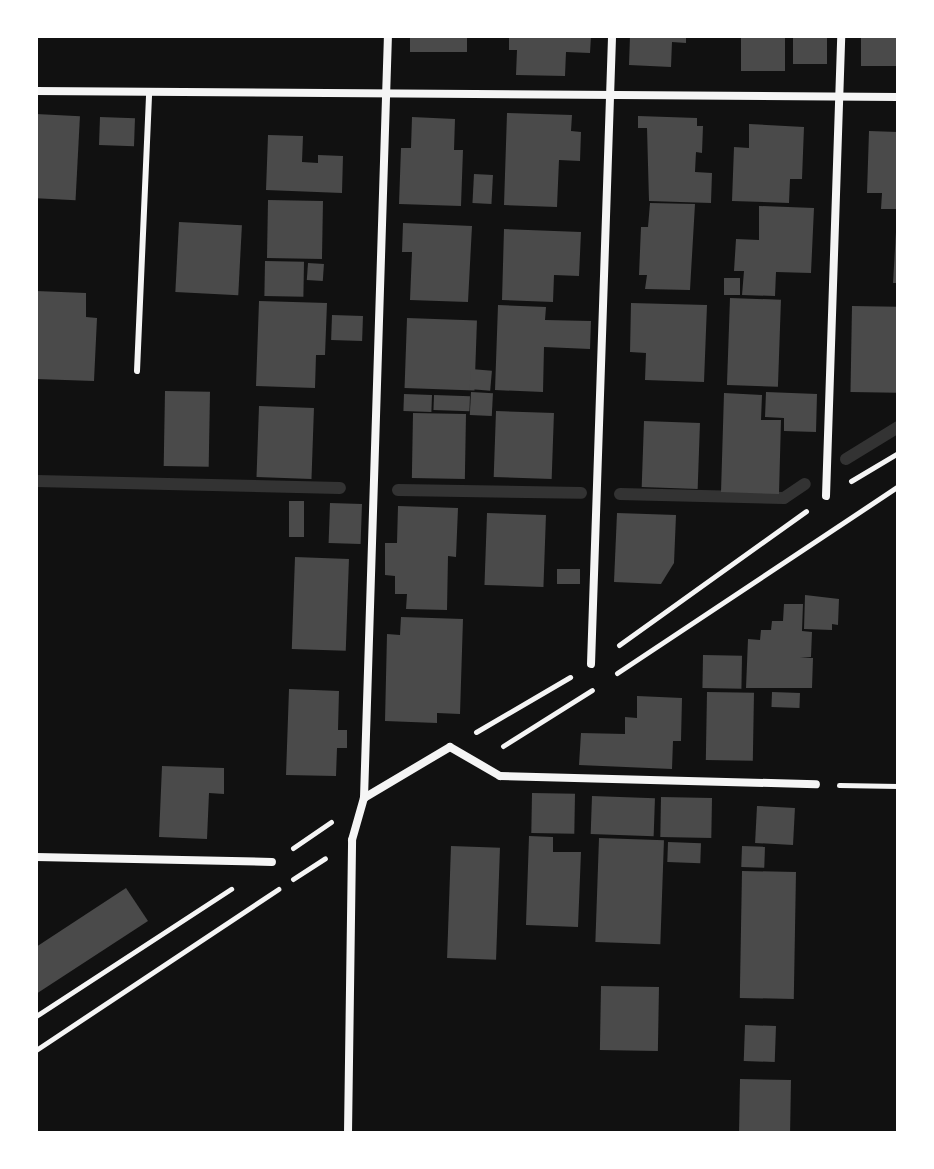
<!DOCTYPE html>
<style>
body{margin:0}
#map{position:relative;width:934px;height:1169px;overflow:hidden;background:#111;font-family:"Roboto Serif",serif}
div>[style]{position:absolute}
.stream>*{height:12px;margin:-6px;padding:0 6px;transform-origin:6px;border-radius:6px;background:#333}
.building>*{inset:0;background:#4a4a4a;transform-origin:0 0}
.path>*{height:5px;margin:-2.5px;padding:0 2.5px;transform-origin:2.5px;border-radius:2.5px;background:#f5f5f5}
.service>*{height:6px;margin:-3px;padding:0 3px;transform-origin:3px;border-radius:3px;background:#f5f5f5}
.minor>*{height:8px;margin:-4px;padding:0 4px;transform-origin:4px;border-radius:4px;background:#f5f5f5}
span{translate:-50% -50%;white-space:nowrap;text-align:center;line-height:1.15;-webkit-text-stroke:8px #fff;paint-order:stroke}
.frame{position:absolute;inset:0;border:38px solid #fff;pointer-events:none}
</style>
<div id="map">
<div class="stream">
<div style="left:846px;top:459px;width:61px;rotate:-31.6deg"></div>
<div style="left:36px;top:481px;width:304px;rotate:1.3deg"></div>
<div style="left:398px;top:490px;width:183px;rotate:0.9deg"></div>
<div style="left:620px;top:494px;width:164px;rotate:1.4deg"></div>
<div style="left:784px;top:498px;width:25px;rotate:-34deg"></div>
</div>
<div class="building">
<div style="left:410px;top:36px;width:57px;height:16px"></div>
<div style="clip-path:polygon(509px 36px,591px 36px,590px 53px,566px 52px,565px 76px,516px 75px,517px 50px,509px 50px)"></div>
<div style="clip-path:polygon(630px 36px,686px 36px,686px 43px,672px 42px,671px 67px,629px 65px)"></div>
<div style="left:741px;top:36px;width:44px;height:35px"></div>
<div style="left:793px;top:36px;width:34px;height:28px"></div>
<div style="left:861px;top:36px;width:37px;height:30px"></div>
<div style="clip-path:polygon(507px 113px,572px 115px,571px 131px,581px 132px,580px 161px,559px 160px,557px 207px,504px 205px)"></div>
<div style="left:36px;top:114px;width:44px;height:84px;rotate:3deg"></div>
<div style="clip-path:polygon(638px 116px,697px 118px,697px 126px,703px 126px,702px 153px,696px 152px,695px 172px,712px 173px,711px 203px,649px 201px,647px 128px,638px 128px)"></div>
<div style="left:100px;top:117px;width:35px;height:28px;rotate:2deg"></div>
<div style="clip-path:polygon(412px 117px,455px 119px,454px 150px,463px 150px,461px 206px,399px 204px,401px 148px,411px 148px)"></div>
<div style="clip-path:polygon(749px 124px,804px 127px,802px 179px,790px 179px,789px 203px,732px 201px,734px 147px,749px 148px)"></div>
<div style="clip-path:polygon(869px 131px,898px 132px,898px 209px,881px 209px,882px 193px,867px 193px)"></div>
<div style="clip-path:polygon(268px 135px,303px 136px,302px 162px,318px 163px,318px 155px,343px 156px,342px 193px,266px 190px)"></div>
<div style="left:474px;top:174px;width:19px;height:29px;rotate:3deg"></div>
<div style="left:268px;top:200px;width:55px;height:58px;rotate:1deg"></div>
<div style="clip-path:polygon(650px 203px,695px 204px,690px 290px,645px 289px,647px 275px,639px 275px,641px 227px,648px 227px)"></div>
<div style="clip-path:polygon(759px 206px,814px 208px,811px 273px,776px 272px,775px 296px,742px 295px,744px 271px,734px 271px,736px 239px,759px 240px)"></div>
<div style="left:179px;top:222px;width:63px;height:70px;rotate:3deg"></div>
<div style="clip-path:polygon(403px 223px,472px 226px,468px 302px,410px 300px,412px 252px,402px 252px)"></div>
<div style="clip-path:polygon(504px 229px,581px 232px,579px 276px,554px 275px,553px 302px,502px 300px)"></div>
<div style="clip-path:polygon(896px 232px,898px 232px,898px 283px,893px 283px)"></div>
<div style="left:265px;top:261px;width:39px;height:35px;rotate:1deg"></div>
<div style="left:308px;top:263px;width:16px;height:17px;rotate:4deg"></div>
<div style="left:724px;top:278px;width:16px;height:17px"></div>
<div style="clip-path:polygon(36px 291px,86px 293px,86px 317px,97px 318px,94px 381px,36px 379px)"></div>
<div style="left:730px;top:298px;width:51px;height:87px;rotate:2deg"></div>
<div style="clip-path:polygon(259px 301px,327px 303px,325px 355px,316px 355px,315px 388px,256px 386px)"></div>
<div style="clip-path:polygon(631px 303px,707px 305px,704px 382px,645px 380px,646px 353px,630px 352px)"></div>
<div style="clip-path:polygon(498px 305px,546px 307px,545px 320px,591px 321px,590px 349px,544px 347px,543px 392px,495px 390px)"></div>
<div style="left:852px;top:306px;width:46px;height:86px;rotate:1deg"></div>
<div style="left:332px;top:315px;width:31px;height:25px;rotate:2deg"></div>
<div style="left:407px;top:318px;width:70px;height:70px;rotate:2deg"></div>
<div style="left:471px;top:369px;width:21px;height:20px;rotate:5deg"></div>
<div style="left:165px;top:391px;width:45px;height:75px;rotate:1deg"></div>
<div style="left:471px;top:392px;width:22px;height:23px;rotate:3deg"></div>
<div style="clip-path:polygon(766px 392px,817px 394px,816px 432px,784px 431px,784px 418px,765px 417px)"></div>
<div style="clip-path:polygon(724px 393px,762px 395px,761px 420px,781px 420px,779px 494px,721px 492px)"></div>
<div style="left:404px;top:394px;width:28px;height:17px;rotate:2deg"></div>
<div style="left:434px;top:395px;width:36px;height:15px;rotate:2deg"></div>
<div style="left:259px;top:406px;width:55px;height:71px;rotate:2deg"></div>
<div style="left:496px;top:411px;width:58px;height:66px;rotate:2deg"></div>
<div style="left:413px;top:413px;width:53px;height:65px;rotate:1deg"></div>
<div style="left:644px;top:421px;width:56px;height:66px;rotate:2deg"></div>
<div style="left:289px;top:501px;width:15px;height:36px"></div>
<div style="left:330px;top:503px;width:32px;height:40px;rotate:2deg"></div>
<div style="clip-path:polygon(398px 506px,458px 508px,456px 557px,448px 556px,447px 610px,406px 609px,407px 594px,395px 594px,395px 576px,385px 575px,385px 543px,397px 543px)"></div>
<div style="left:487px;top:513px;width:59px;height:72px;rotate:2deg"></div>
<div style="clip-path:polygon(617px 513px,676px 515px,674px 563px,661px 584px,614px 582px)"></div>
<div style="left:295px;top:557px;width:54px;height:92px;rotate:2deg"></div>
<div style="left:557px;top:569px;width:23px;height:15px"></div>
<div style="clip-path:polygon(805px 595px,839px 599px,838px 625px,832px 624px,832px 630px,804px 629px)"></div>
<div style="clip-path:polygon(784px 604px,803px 604px,802px 631px,812px 632px,811px 657px,800px 658px,813px 658px,812px 688px,746px 688px,748px 639px,760px 640px,761px 630px,771px 630px,772px 621px,783px 621px)"></div>
<div style="clip-path:polygon(401px 617px,463px 619px,460px 714px,437px 713px,437px 723px,385px 721px,387px 634px,400px 635px)"></div>
<div style="left:703px;top:655px;width:39px;height:33px;rotate:1deg"></div>
<div style="clip-path:polygon(289px 689px,339px 691px,338px 730px,347px 730px,347px 748px,337px 748px,336px 776px,286px 775px)"></div>
<div style="left:707px;top:692px;width:47px;height:68px;rotate:1deg"></div>
<div style="left:772px;top:692px;width:28px;height:15px;rotate:2deg"></div>
<div style="clip-path:polygon(637px 696px,682px 698px,681px 741px,673px 741px,672px 769px,579px 765px,581px 733px,625px 734px,625px 717px,637px 718px)"></div>
<div style="clip-path:polygon(162px 766px,224px 768px,224px 794px,209px 793px,207px 839px,159px 837px)"></div>
<div style="left:532px;top:793px;width:43px;height:40px;rotate:1deg"></div>
<div style="left:592px;top:796px;width:63px;height:38px;rotate:2deg"></div>
<div style="left:661px;top:797px;width:51px;height:40px;rotate:1deg"></div>
<div style="left:757px;top:806px;width:38px;height:37px;rotate:3deg"></div>
<div style="clip-path:polygon(529px 836px,553px 837px,553px 852px,581px 852px,578px 927px,526px 925px)"></div>
<div style="left:599px;top:838px;width:65px;height:104px;rotate:2deg"></div>
<div style="left:668px;top:842px;width:33px;height:20px;rotate:2deg"></div>
<div style="left:451px;top:846px;width:49px;height:112px;rotate:2deg"></div>
<div style="left:742px;top:846px;width:23px;height:21px;rotate:2deg"></div>
<div style="left:742px;top:871px;width:54px;height:127px;rotate:1deg"></div>
<div style="clip-path:polygon(126px 888px,148px 921px,36px 994px,36px 947px)"></div>
<div style="left:601px;top:986px;width:58px;height:64px;rotate:1deg"></div>
<div style="left:745px;top:1025px;width:31px;height:36px;rotate:2deg"></div>
<div style="left:740px;top:1079px;width:51px;height:54px;rotate:1deg"></div>
</div>
<div class="path">
<div style="left:851px;top:481px;width:55px;rotate:-30.8deg"></div>
<div style="left:619px;top:645px;width:230px;rotate:-35.6deg"></div>
<div style="left:617px;top:673px;width:338px;rotate:-33.6deg"></div>
<div style="left:476px;top:732px;width:109px;rotate:-30.3deg"></div>
<div style="left:503px;top:746px;width:105px;rotate:-32.2deg"></div>
<div style="left:839px;top:785px;width:59px;rotate:1deg"></div>
<div style="left:293px;top:848px;width:46px;rotate:-34.4deg"></div>
<div style="left:293px;top:879px;width:38px;rotate:-33deg"></div>
<div style="left:36px;top:1016px;width:233px;rotate:-33.1deg"></div>
<div style="left:36px;top:1050px;width:291px;rotate:-33.6deg"></div>
</div>
<div class="service">
<div style="left:137px;top:371px;width:279px;rotate:-87.5deg"></div>
</div>
<div class="minor">
<div style="left:36px;top:91px;width:862px;rotate:0.4deg"></div>
<div style="left:826px;top:496px;width:460px;rotate:-88.1deg"></div>
<div style="left:591px;top:664px;width:628px;rotate:-88.08deg"></div>
<div style="left:364px;top:798px;width:100px;rotate:-30.7deg"></div>
<div style="left:450px;top:747px;width:58px;rotate:30.1deg"></div>
<div style="left:500px;top:776px;width:316px;rotate:1.5deg"></div>
<div style="left:36px;top:857px;width:236px;rotate:1.2deg"></div>
<div style="left:348px;top:1133px;width:293px;rotate:-89.2deg"></div>
<div style="left:352px;top:840px;width:44px;rotate:-74.1deg"></div>
<div style="left:364px;top:798px;width:762px;rotate:-88.2deg"></div>
</div>
<div class="frame"></div>
</div>
